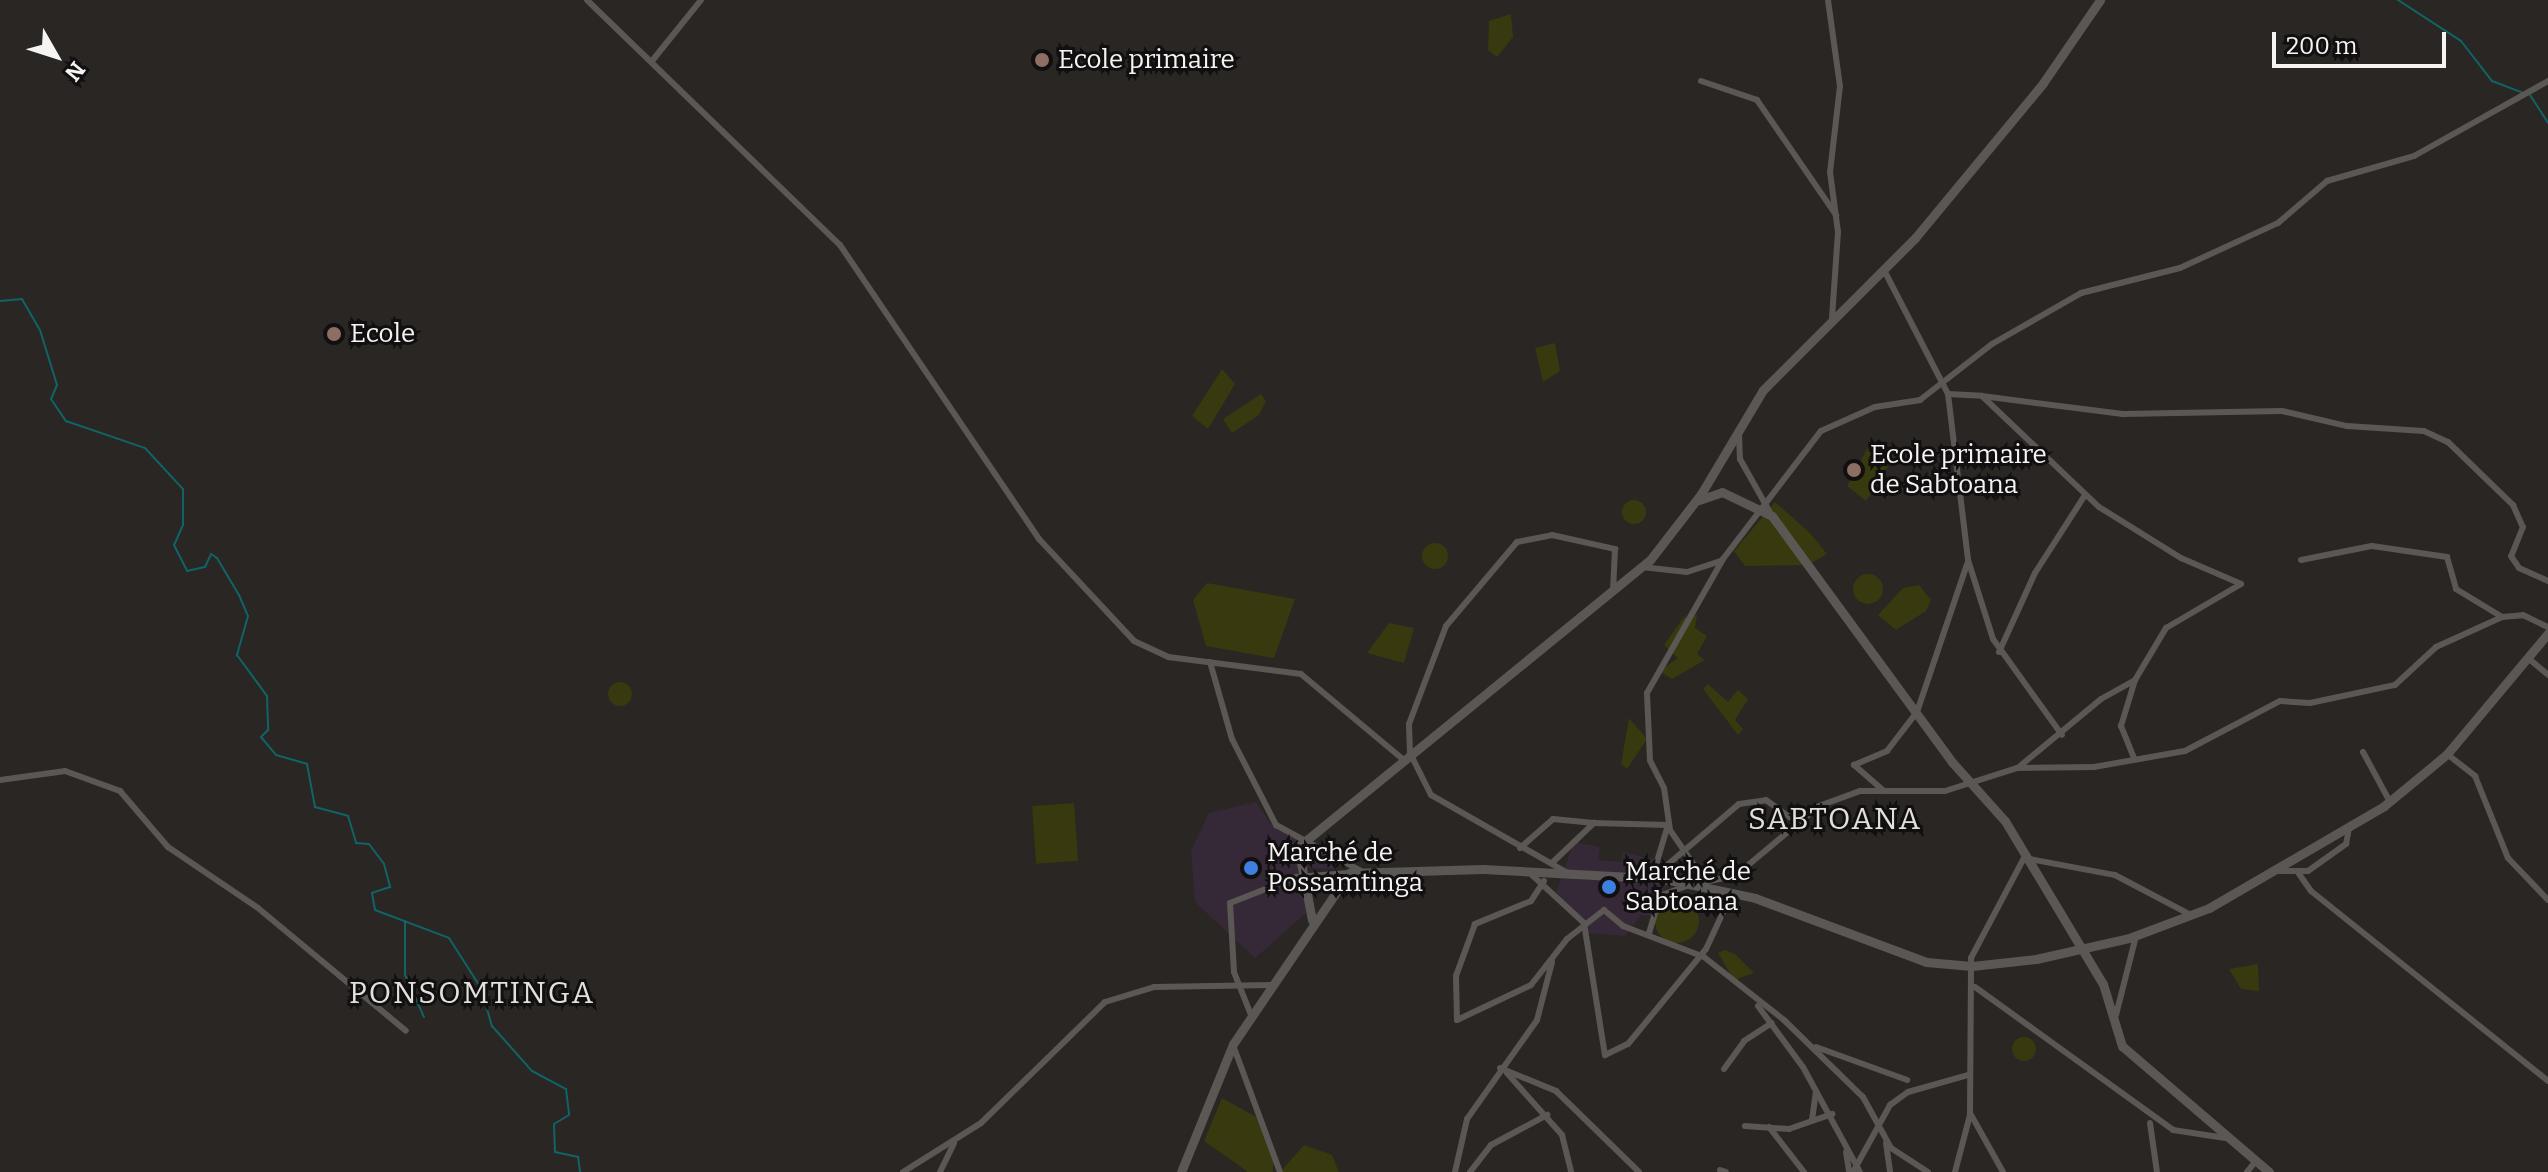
<!DOCTYPE html>
<meta charset="utf-8">
<style>
body{margin:0}
#map{position:relative;width:2548px;height:1172px;overflow:hidden;background:#292624;font-family:Bitter,serif}
div>[style]{position:absolute}
.commercial>*{inset:0;background:#362937}
.green>*{inset:0;background:#38390e;transform-origin:0 0}
.round{border-radius:50%}
.stream>*{height:2px;margin:-1px;padding:0 1px;transform-origin:1px;border-radius:1px;background:#106466}
.street>*{height:6px;margin:-3px;padding:0 3px;transform-origin:3px;border-radius:3px;background:#5b5755}
.secondary>*{height:9px;margin:-4.5px;padding:0 4.5px;transform-origin:4.5px;border-radius:4.5px;background:#5b5755}
.dots>*{width:22px;height:22px;translate:-50% -50%;box-sizing:border-box;border:4px solid #110f0f;border-radius:50%}
span{translate:-50% -50%;white-space:nowrap;text-align:center;line-height:1.15;-webkit-text-stroke:6px #110f0f;paint-order:stroke}
.poi-label{font-size:26px;color:#f6f4f3}
.left{translate:0 -50%;text-align:left}
.quarter-label{font-size:30px;color:#e3dfdc;letter-spacing:2px}
.north{position:absolute;left:16px;top:16px;width:80px;height:80px;-webkit-text-stroke:6px #110f0f;paint-order:stroke;rotate:129deg;font-size:22px;font-weight:700;line-height:32px;text-align:center;color:#f6f4f3}
.north::after{content:'';display:block;margin:auto;width:28px;height:36px;background:#f6f4f3;clip-path:polygon(50% 0,100% 100%,50% 72%,0 100%)}
.scale{position:absolute;left:2272px;top:32px;width:174px;height:36px;box-sizing:border-box;border:4px solid #f6f4f3;border-top:0;padding-left:10px;font-size:24px;line-height:28px;white-space:nowrap;color:#f6f4f3;-webkit-text-stroke:6px #110f0f;paint-order:stroke}
</style>
<div id="map">
<div class="commercial">
<div style="clip-path:polygon(1256px 802px,1272px 826px,1339px 859px,1334px 869px,1297px 868px,1307px 912px,1255px 958px,1195px 902px,1191px 851px,1209px 813px)"></div>
<div style="clip-path:polygon(1574px 842px,1600px 847px,1598px 860px,1621px 862px,1623px 852px,1677px 865px,1652px 916px,1641px 915px,1625px 936px,1587px 933px,1556px 893px)"></div>
</div>
<div class="green">
<div style="clip-path:polygon(1511px 14px,1513px 37px,1497px 57px,1488px 50px,1489px 21px)"></div>
<div style="clip-path:polygon(1555px 343px,1560px 371px,1543px 382px,1535px 348px)"></div>
<div style="clip-path:polygon(1222px 369px,1235px 384px,1208px 429px,1192px 416px)"></div>
<div style="clip-path:polygon(1261px 394px,1266px 401px,1259px 415px,1232px 433px,1223px 419px)"></div>
<div style="clip-path:polygon(1868px 447px,1883px 457px,1891px 447px,1898px 451px,1866px 501px,1847px 486px)"></div>
<div class="round" style="left:1622px;top:500px;width:24px;height:24px"></div>
<div style="clip-path:polygon(1775px 502px,1810px 533px,1827px 554px,1808px 565px,1745px 566px,1734px 551px)"></div>
<div class="round" style="left:1422px;top:543px;width:26px;height:26px"></div>
<div class="round" style="left:1853px;top:574px;width:30px;height:30px"></div>
<div style="clip-path:polygon(1207px 583px,1295px 599px,1274px 658px,1206px 646px,1193px 600px)"></div>
<div style="clip-path:polygon(1919px 585px,1931px 600px,1926px 611px,1896px 630px,1878px 615px,1903px 588px)"></div>
<div style="clip-path:polygon(1697px 615px,1695px 628px,1707px 636px,1697px 654px,1705px 660px,1672px 679px,1659px 671px,1678px 658px,1664px 645px,1684px 617px)"></div>
<div style="clip-path:polygon(1389px 623px,1414px 628px,1404px 663px,1367px 653px)"></div>
<div class="round" style="left:608px;top:682px;width:24px;height:24px"></div>
<div style="clip-path:polygon(1708px 684px,1728px 702px,1738px 690px,1748px 699px,1735px 720px,1743px 729px,1738px 735px,1703px 689px)"></div>
<div style="clip-path:polygon(1629px 718px,1647px 739px,1627px 769px,1621px 764px)"></div>
<div style="left:1074px;top:803px;width:58px;height:42px;rotate:86deg"></div>
<div class="round" style="left:1655px;top:899px;width:44px;height:44px"></div>
<div style="clip-path:polygon(1725px 950px,1735px 954px,1754px 973px,1734px 980px,1718px 953px)"></div>
<div style="clip-path:polygon(2258px 964px,2259px 991px,2241px 989px,2229px 969px)"></div>
<div class="round" style="left:2012px;top:1037px;width:24px;height:24px"></div>
<div style="clip-path:polygon(1222px 1098px,1260px 1119px,1273px 1150px,1273px 1172px,1248px 1172px,1204px 1141px)"></div>
<div style="clip-path:polygon(1304px 1145px,1332px 1155px,1339px 1172px,1280px 1172px)"></div>
</div>
<div class="stream">
<div style="left:2398px;top:0;width:75px;rotate:33.1deg"></div>
<div style="left:2461px;top:41px;width:51px;rotate:52.2deg"></div>
<div style="left:2492px;top:81px;width:34px;rotate:21deg"></div>
<div style="left:2530px;top:95px;width:33px;rotate:57deg"></div>
<div style="left:0;top:301px;width:22px;rotate:-5deg"></div>
<div style="left:22px;top:299px;width:36px;rotate:60deg"></div>
<div style="left:40px;top:330px;width:58px;rotate:72.8deg"></div>
<div style="left:57px;top:385px;width:15px;rotate:113deg"></div>
<div style="left:51px;top:399px;width:27px;rotate:56deg"></div>
<div style="left:66px;top:421px;width:83px;rotate:18.9deg"></div>
<div style="left:145px;top:448px;width:56px;rotate:47.2deg"></div>
<div style="left:183px;top:489px;width:36px;rotate:90deg"></div>
<div style="left:183px;top:525px;width:22px;rotate:114deg"></div>
<div style="left:174px;top:545px;width:29px;rotate:63deg"></div>
<div style="left:187px;top:571px;width:18px;rotate:-13deg"></div>
<div style="left:205px;top:567px;width:14px;rotate:-65deg"></div>
<div style="left:211px;top:554px;width:7px;rotate:34deg"></div>
<div style="left:217px;top:558px;width:43px;rotate:59.3deg"></div>
<div style="left:239px;top:595px;width:23px;rotate:67deg"></div>
<div style="left:248px;top:616px;width:41px;rotate:105.8deg"></div>
<div style="left:237px;top:655px;width:51px;rotate:53.8deg"></div>
<div style="left:267px;top:696px;width:34px;rotate:88deg"></div>
<div style="left:268px;top:730px;width:10px;rotate:135deg"></div>
<div style="left:261px;top:737px;width:23px;rotate:50deg"></div>
<div style="left:276px;top:755px;width:32px;rotate:16deg"></div>
<div style="left:307px;top:764px;width:44px;rotate:79.5deg"></div>
<div style="left:315px;top:807px;width:34px;rotate:15deg"></div>
<div style="left:348px;top:816px;width:28px;rotate:73deg"></div>
<div style="left:356px;top:843px;width:13px;rotate:4deg"></div>
<div style="left:369px;top:844px;width:25px;rotate:53deg"></div>
<div style="left:384px;top:864px;width:24px;rotate:75deg"></div>
<div style="left:390px;top:887px;width:19px;rotate:162deg"></div>
<div style="left:372px;top:893px;width:17px;rotate:80deg"></div>
<div style="left:375px;top:910px;width:79px;rotate:20.7deg"></div>
<div style="left:449px;top:938px;width:59px;rotate:57.4deg"></div>
<div style="left:481px;top:988px;width:40px;rotate:74deg"></div>
<div style="left:492px;top:1026px;width:60px;rotate:48.4deg"></div>
<div style="left:532px;top:1071px;width:38px;rotate:28deg"></div>
<div style="left:566px;top:1089px;width:26px;rotate:83deg"></div>
<div style="left:569px;top:1115px;width:17px;rotate:149deg"></div>
<div style="left:554px;top:1124px;width:28px;rotate:88deg"></div>
<div style="left:555px;top:1152px;width:24px;rotate:12deg"></div>
<div style="left:578px;top:1157px;width:15px;rotate:82deg"></div>
<div style="left:405px;top:921px;width:54px;rotate:90deg"></div>
<div style="left:405px;top:975px;width:46px;rotate:65.7deg"></div>
</div>
<div class="street">
<div style="left:587px;top:0;width:352px;rotate:44.1deg"></div>
<div style="left:840px;top:245px;width:355px;rotate:55.9deg"></div>
<div style="left:1039px;top:539px;width:139px;rotate:47deg"></div>
<div style="left:1134px;top:641px;width:38px;rotate:25deg"></div>
<div style="left:1168px;top:657px;width:134px;rotate:7.3deg"></div>
<div style="left:1301px;top:674px;width:134px;rotate:39.9deg"></div>
<div style="left:1828px;top:0;width:87px;rotate:82.1deg"></div>
<div style="left:1840px;top:86px;width:87px;rotate:96.6deg"></div>
<div style="left:1830px;top:172px;width:61px;rotate:82.4deg"></div>
<div style="left:1838px;top:232px;width:86px;rotate:94deg"></div>
<div style="left:652px;top:61px;width:78px;rotate:-51.2deg"></div>
<div style="left:1701px;top:81px;width:59px;rotate:18.7deg"></div>
<div style="left:1757px;top:100px;width:140px;rotate:55.5deg"></div>
<div style="left:1885px;top:272px;width:137px;rotate:62.7deg"></div>
<div style="left:1948px;top:394px;width:167px;rotate:83.1deg"></div>
<div style="left:1968px;top:560px;width:83px;rotate:72.4deg"></div>
<div style="left:1993px;top:639px;width:118px;rotate:54.3deg"></div>
<div style="left:1948px;top:394px;width:34px;rotate:3deg"></div>
<div style="left:1982px;top:396px;width:161px;rotate:43.5deg"></div>
<div style="left:2099px;top:507px;width:97px;rotate:31.9deg"></div>
<div style="left:2181px;top:558px;width:65px;rotate:23.4deg"></div>
<div style="left:1982px;top:396px;width:142px;rotate:7.3deg"></div>
<div style="left:2123px;top:414px;width:159px;rotate:-1.1deg"></div>
<div style="left:2282px;top:411px;width:67px;rotate:13deg"></div>
<div style="left:2347px;top:426px;width:77px;rotate:3.7deg"></div>
<div style="left:2424px;top:431px;width:26px;rotate:25deg"></div>
<div style="left:2448px;top:442px;width:91px;rotate:44.1deg"></div>
<div style="left:2513px;top:505px;width:24px;rotate:66deg"></div>
<div style="left:2523px;top:527px;width:31px;rotate:112deg"></div>
<div style="left:2511px;top:556px;width:14px;rotate:56deg"></div>
<div style="left:2519px;top:568px;width:32px;rotate:24deg"></div>
<div style="left:1739px;top:433px;width:26px;rotate:88deg"></div>
<div style="left:1740px;top:459px;width:65px;rotate:60.7deg"></div>
<div style="left:2301px;top:560px;width:72px;rotate:-11.2deg"></div>
<div style="left:2372px;top:546px;width:76px;rotate:8.3deg"></div>
<div style="left:2447px;top:557px;width:33px;rotate:74deg"></div>
<div style="left:2456px;top:589px;width:54px;rotate:31.3deg"></div>
<div style="left:1642px;top:567px;width:45px;rotate:6.3deg"></div>
<div style="left:1687px;top:572px;width:35px;rotate:-18deg"></div>
<div style="left:1999px;top:652px;width:87px;rotate:-65.5deg"></div>
<div style="left:2035px;top:573px;width:93px;rotate:-57.3deg"></div>
<div style="left:2528px;top:658px;width:26px;rotate:40deg"></div>
<div style="left:1210px;top:662px;width:80px;rotate:74.1deg"></div>
<div style="left:1232px;top:739px;width:97px;rotate:62.9deg"></div>
<div style="left:1276px;top:825px;width:97px;rotate:28.4deg"></div>
<div style="left:2363px;top:752px;width:57px;rotate:61.6deg"></div>
<div style="left:2447px;top:754px;width:36px;rotate:38deg"></div>
<div style="left:2475px;top:776px;width:88px;rotate:68.1deg"></div>
<div style="left:2508px;top:858px;width:58px;rotate:46.4deg"></div>
<div style="left:2134px;top:758px;width:35px;rotate:-112deg"></div>
<div style="left:2121px;top:726px;width:48px;rotate:-73.1deg"></div>
<div style="left:2020px;top:766px;width:105px;rotate:-39.6deg"></div>
<div style="left:2101px;top:699px;width:39px;rotate:-29deg"></div>
<div style="left:2135px;top:680px;width:61px;rotate:-59.2deg"></div>
<div style="left:2166px;top:628px;width:87px;rotate:-30.4deg"></div>
<div style="left:0;top:780px;width:66px;rotate:-7.9deg"></div>
<div style="left:65px;top:771px;width:59px;rotate:20deg"></div>
<div style="left:120px;top:791px;width:74px;rotate:49.4deg"></div>
<div style="left:168px;top:847px;width:109px;rotate:34.1deg"></div>
<div style="left:258px;top:908px;width:192px;rotate:39.7deg"></div>
<div style="left:1884px;top:791px;width:40px;rotate:-139deg"></div>
<div style="left:1854px;top:765px;width:36px;rotate:-23deg"></div>
<div style="left:1887px;top:751px;width:49px;rotate:-52.4deg"></div>
<div style="left:1917px;top:712px;width:156px;rotate:-71.3deg"></div>
<div style="left:1520px;top:848px;width:44px;rotate:-41.3deg"></div>
<div style="left:1553px;top:819px;width:41px;rotate:5.6deg"></div>
<div style="left:1553px;top:862px;width:57px;rotate:-43.6deg"></div>
<div style="left:1594px;top:823px;width:74px;rotate:1.5deg"></div>
<div style="left:1668px;top:825px;width:55px;rotate:106.8deg"></div>
<div style="left:2276px;top:871px;width:32px"></div>
<div style="left:2308px;top:871px;width:47px;rotate:-35.4deg"></div>
<div style="left:2346px;top:844px;width:16px;rotate:-79deg"></div>
<div style="left:2297px;top:871px;width:24px;rotate:55deg"></div>
<div style="left:2311px;top:891px;width:304px;rotate:38.7deg"></div>
<div style="left:1566px;top:872px;width:155px;rotate:-150.3deg"></div>
<div style="left:1431px;top:795px;width:47px;rotate:-116.6deg"></div>
<div style="left:1410px;top:753px;width:29px;rotate:-92deg"></div>
<div style="left:1409px;top:724px;width:105px;rotate:-69.3deg"></div>
<div style="left:1446px;top:626px;width:110px;rotate:-49.8deg"></div>
<div style="left:1517px;top:542px;width:36px;rotate:-11deg"></div>
<div style="left:1552px;top:535px;width:65px;rotate:12.5deg"></div>
<div style="left:1615px;top:549px;width:43px;rotate:92.7deg"></div>
<div style="left:1532px;top:875px;width:71px;rotate:42.7deg"></div>
<div style="left:1584px;top:923px;width:134px;rotate:81deg"></div>
<div style="left:1605px;top:1055px;width:25px;rotate:-26deg"></div>
<div style="left:1628px;top:1044px;width:123px;rotate:-50.6deg"></div>
<div style="left:1706px;top:949px;width:62px;rotate:-65.1deg"></div>
<div style="left:1652px;top:878px;width:114px;rotate:-40.4deg"></div>
<div style="left:1739px;top:804px;width:27px;rotate:-8deg"></div>
<div style="left:1766px;top:800px;width:41px;rotate:36deg"></div>
<div style="left:1544px;top:881px;width:24px;rotate:123deg"></div>
<div style="left:1531px;top:901px;width:61px;rotate:157.7deg"></div>
<div style="left:1475px;top:924px;width:55px;rotate:110.1deg"></div>
<div style="left:1456px;top:976px;width:44px;rotate:88.7deg"></div>
<div style="left:1457px;top:1020px;width:82px;rotate:-25.3deg"></div>
<div style="left:1531px;top:985px;width:58px;rotate:-52deg"></div>
<div style="left:1567px;top:939px;width:47px;rotate:-38.1deg"></div>
<div style="left:1604px;top:910px;width:25px;rotate:40deg"></div>
<div style="left:1623px;top:926px;width:87px;rotate:20.9deg"></div>
<div style="left:1704px;top:957px;width:102px;rotate:38.2deg"></div>
<div style="left:1784px;top:1020px;width:110px;rotate:44.3deg"></div>
<div style="left:1863px;top:1097px;width:58px;rotate:61.2deg"></div>
<div style="left:1891px;top:1148px;width:44px;rotate:33deg"></div>
<div style="left:1705px;top:881px;width:62px;rotate:-124.5deg"></div>
<div style="left:1670px;top:830px;width:42px;rotate:-98.1deg"></div>
<div style="left:1664px;top:788px;width:31px;rotate:-117deg"></div>
<div style="left:1650px;top:760px;width:67px;rotate:-92.6deg"></div>
<div style="left:1647px;top:693px;width:154px;rotate:-60.4deg"></div>
<div style="left:1723px;top:559px;width:161px;rotate:-52.6deg"></div>
<div style="left:1821px;top:431px;width:59px;rotate:-24deg"></div>
<div style="left:1875px;top:407px;width:46px;rotate:-8.8deg"></div>
<div style="left:1920px;top:400px;width:91px;rotate:-37.9deg"></div>
<div style="left:1992px;top:344px;width:103px;rotate:-29.8deg"></div>
<div style="left:2081px;top:293px;width:102px;rotate:-14.2deg"></div>
<div style="left:2180px;top:268px;width:108px;rotate:-24.7deg"></div>
<div style="left:2278px;top:223px;width:65px;rotate:-40.6deg"></div>
<div style="left:2327px;top:181px;width:91px;rotate:-16deg"></div>
<div style="left:2414px;top:156px;width:154px;rotate:-29.2deg"></div>
<div style="left:1704px;top:882px;width:32px;rotate:-11deg"></div>
<div style="left:1735px;top:876px;width:109px;rotate:-39.8deg"></div>
<div style="left:1819px;top:806px;width:44px;rotate:-20.1deg"></div>
<div style="left:1860px;top:791px;width:85px"></div>
<div style="left:1945px;top:791px;width:76px;rotate:-17.7deg"></div>
<div style="left:2017px;top:768px;width:77px;rotate:-0.7deg"></div>
<div style="left:2094px;top:767px;width:92px;rotate:-10deg"></div>
<div style="left:2185px;top:751px;width:107px;rotate:-27.8deg"></div>
<div style="left:2280px;top:701px;width:30px;rotate:4deg"></div>
<div style="left:2310px;top:703px;width:87px;rotate:-12deg"></div>
<div style="left:2395px;top:685px;width:56px;rotate:-42.8deg"></div>
<div style="left:2436px;top:647px;width:72px;rotate:-24.4deg"></div>
<div style="left:2502px;top:617px;width:21px;rotate:-5deg"></div>
<div style="left:2523px;top:615px;width:28px;rotate:26deg"></div>
<div style="left:1649px;top:933px;width:39px;rotate:-73deg"></div>
<div style="left:1660px;top:896px;width:31px;rotate:-21deg"></div>
<div style="left:1975px;top:987px;width:244px;rotate:35.8deg"></div>
<div style="left:2173px;top:1130px;width:53px;rotate:8.7deg"></div>
<div style="left:1758px;top:1006px;width:76px;rotate:53.6deg"></div>
<div style="left:1803px;top:1067px;width:119px;rotate:61.5deg"></div>
<div style="left:1251px;top:1015px;width:46px;rotate:-111.6deg"></div>
<div style="left:1234px;top:972px;width:69px;rotate:-93.3deg"></div>
<div style="left:1230px;top:903px;width:71px;rotate:-21.5deg"></div>
<div style="left:1296px;top:877px;width:53px;rotate:-4.3deg"></div>
<div style="left:2116px;top:1015px;width:81px;rotate:-75.8deg"></div>
<div style="left:1233px;top:1045px;width:135px;rotate:69.7deg"></div>
<div style="left:1816px;top:1047px;width:97px;rotate:19.9deg"></div>
<div style="left:1500px;top:1068px;width:61px;rotate:22.3deg"></div>
<div style="left:1556px;top:1091px;width:116px;rotate:44.3deg"></div>
<div style="left:1724px;top:1069px;width:34px;rotate:-54deg"></div>
<div style="left:1744px;top:1041px;width:33px;rotate:-33deg"></div>
<div style="left:1507px;top:1073px;width:83px;rotate:48.4deg"></div>
<div style="left:1562px;top:1135px;width:38px;rotate:76deg"></div>
<div style="left:1812px;top:1120px;width:29px;rotate:-82deg"></div>
<div style="left:2150px;top:1123px;width:49px;rotate:81.9deg"></div>
<div style="left:1745px;top:1126px;width:44px;rotate:3.9deg"></div>
<div style="left:1789px;top:1129px;width:46px;rotate:-19.2deg"></div>
<div style="left:1769px;top:1127px;width:57px;rotate:52.1deg"></div>
<div style="left:1886px;top:1143px;width:29px;rotate:82deg"></div>
<div style="left:1846px;top:1152px;width:20px;rotate:81deg"></div>
<div style="left:1720px;top:1170px;width:6px;rotate:18deg"></div>
<div style="left:903px;top:1172px;width:92px;rotate:-32.1deg"></div>
<div style="left:981px;top:1123px;width:173px;rotate:-44.3deg"></div>
<div style="left:1105px;top:1002px;width:51px;rotate:-17deg"></div>
<div style="left:1154px;top:987px;width:117px;rotate:-1deg"></div>
<div style="left:940px;top:1172px;width:32px;rotate:-64deg"></div>
<div style="left:1455px;top:1172px;width:54px;rotate:-77.2deg"></div>
<div style="left:1467px;top:1119px;width:121px;rotate:-54.7deg"></div>
<div style="left:1537px;top:1020px;width:60px;rotate:-75.5deg"></div>
<div style="left:1470px;top:1172px;width:34px;rotate:-52deg"></div>
<div style="left:1491px;top:1145px;width:64px;rotate:-28.2deg"></div>
<div style="left:1853px;top:1172px;width:77px;rotate:-61.1deg"></div>
<div style="left:1890px;top:1105px;width:22px;rotate:-36deg"></div>
<div style="left:1908px;top:1092px;width:62px;rotate:-15.8deg"></div>
<div style="left:1955px;top:1172px;width:59px;rotate:-75.3deg"></div>
<div style="left:2003px;top:1172px;width:68px;rotate:-119.2deg"></div>
<div style="left:1970px;top:1113px;width:155px;rotate:-89.6deg"></div>
<div style="left:1971px;top:958px;width:113px;rotate:-62.1deg"></div>
<div style="left:2024px;top:858px;width:93px;rotate:10.6deg"></div>
<div style="left:2115px;top:875px;width:86px;rotate:27.8deg"></div>
<div style="left:2247px;top:1172px;width:14px;rotate:-51deg"></div>
</div>
<div class="secondary">
<div style="left:1699px;top:500px;width:24px;rotate:-19deg"></div>
<div style="left:1722px;top:492px;width:55px;rotate:25.6deg"></div>
<div style="left:1772px;top:516px;width:305px;rotate:53.8deg"></div>
<div style="left:1952px;top:762px;width:79px;rotate:48.1deg"></div>
<div style="left:2005px;top:821px;width:190px;rotate:59deg"></div>
<div style="left:2103px;top:984px;width:65px;rotate:73deg"></div>
<div style="left:2122px;top:1046px;width:194px;rotate:40.6deg"></div>
<div style="left:1312px;top:920px;width:74px;rotate:-100.9deg"></div>
<div style="left:1298px;top:847px;width:454px;rotate:-39.2deg"></div>
<div style="left:1650px;top:560px;width:83px;rotate:-52.3deg"></div>
<div style="left:1701px;top:494px;width:121px;rotate:-59.2deg"></div>
<div style="left:1763px;top:390px;width:215px;rotate:-45deg"></div>
<div style="left:1915px;top:238px;width:201px;rotate:-50.4deg"></div>
<div style="left:2043px;top:83px;width:101px;rotate:-55.5deg"></div>
<div style="left:1181px;top:1172px;width:138px;rotate:-67.9deg"></div>
<div style="left:1233px;top:1044px;width:207px;rotate:-55.8deg"></div>
<div style="left:1349px;top:873px;width:134px;rotate:-1.7deg"></div>
<div style="left:1483px;top:869px;width:182px;rotate:3.1deg"></div>
<div style="left:1665px;top:879px;width:92px;rotate:11.9deg"></div>
<div style="left:1755px;top:898px;width:183px;rotate:20.5deg"></div>
<div style="left:1926px;top:962px;width:46px;rotate:5deg"></div>
<div style="left:1972px;top:966px;width:64px;rotate:-6.2deg"></div>
<div style="left:2036px;top:959px;width:95px;rotate:-12.7deg"></div>
<div style="left:2129px;top:938px;width:85px;rotate:-20.6deg"></div>
<div style="left:2209px;top:908px;width:203px;rotate:-30.2deg"></div>
<div style="left:2384px;top:806px;width:82px;rotate:-39.5deg"></div>
<div style="left:2447px;top:754px;width:158px;rotate:-50.1deg"></div>
</div>
<div class="dots">
<div style="left:1042px;top:60px;background:#8d6e63"></div>
<div style="left:334px;top:334px;background:#8d6e63"></div>
<div style="left:1854px;top:470px;background:#8d6e63"></div>
<div style="left:1251px;top:868px;background:#3f7fe0"></div>
<div style="left:1609px;top:887px;background:#3f7fe0"></div>
</div>
<div class="poi-label">
<span class="left" style="left:1058px;top:60px">Ecole primaire</span>
<span class="left" style="left:350px;top:334px">Ecole</span>
<span class="left" style="left:1870px;top:470px">Ecole primaire<br>de Sabtoana</span>
<span class="left" style="left:1267px;top:868px">Marché de<br>Possamtinga</span>
<span class="left" style="left:1625px;top:887px">Marché de<br>Sabtoana</span>
</div>
<div class="quarter-label">
<span style="left:1835px;top:819px">SABTOANA</span>
<span style="left:472px;top:993px">PONSOMTINGA</span>
</div>
<div class="north">N</div>
<div class="scale">200 m</div>
</div>
